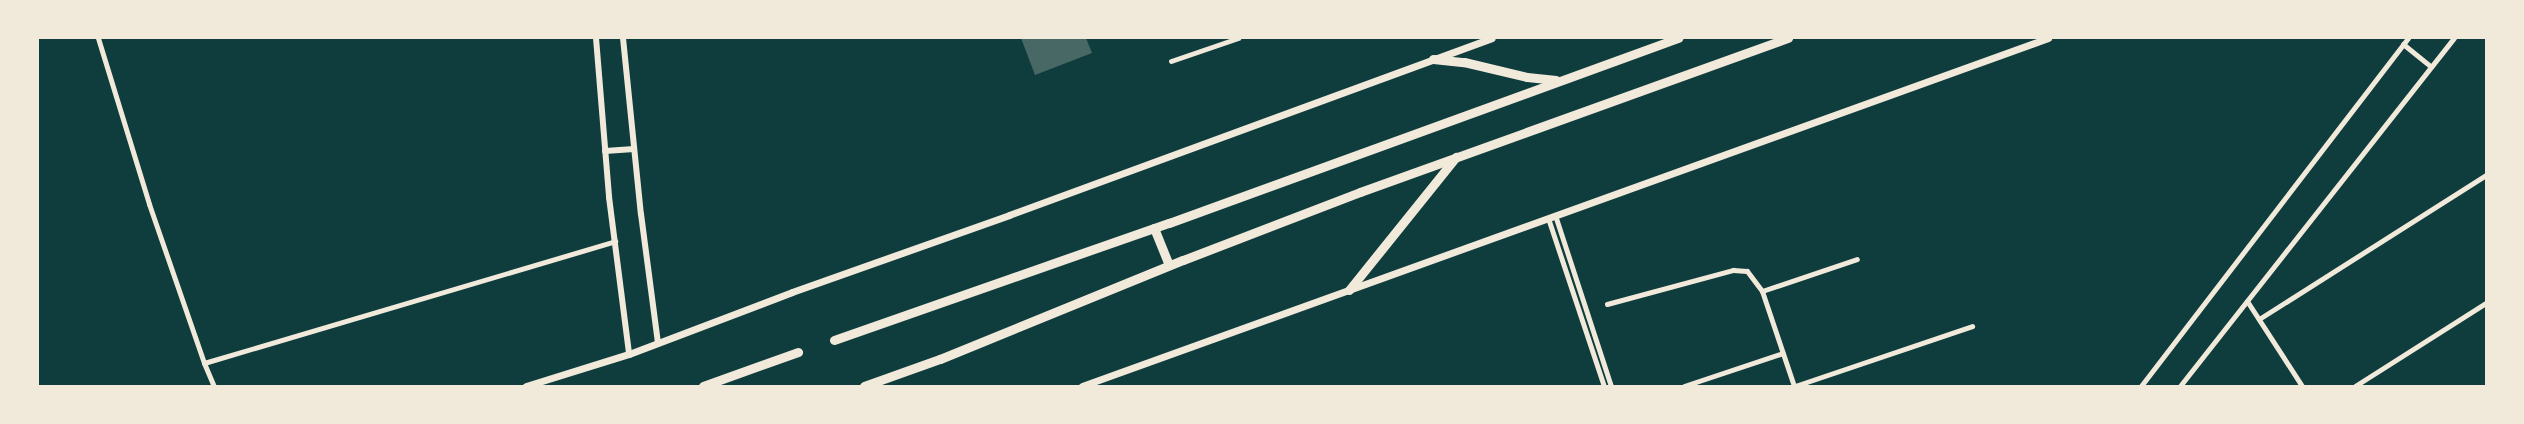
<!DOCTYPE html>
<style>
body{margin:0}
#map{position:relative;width:2524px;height:424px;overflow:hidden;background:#0f3d3e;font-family:"Source Serif 4",serif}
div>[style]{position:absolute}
.building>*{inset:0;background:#486865}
.minor>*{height:5px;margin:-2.5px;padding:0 2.5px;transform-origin:2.5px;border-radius:2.5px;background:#f1e9da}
.tertiary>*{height:6px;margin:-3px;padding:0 3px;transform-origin:3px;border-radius:3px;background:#f1e9da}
.secondary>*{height:7px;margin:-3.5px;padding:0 3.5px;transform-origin:3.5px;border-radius:3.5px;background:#f1e9da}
.motorway>*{height:9px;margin:-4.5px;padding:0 4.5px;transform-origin:4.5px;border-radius:4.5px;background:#f1e9da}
span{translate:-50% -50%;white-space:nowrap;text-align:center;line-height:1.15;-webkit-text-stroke:5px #f1e9da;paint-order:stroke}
.frame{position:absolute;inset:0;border:39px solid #f1e9da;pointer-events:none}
</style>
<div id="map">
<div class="building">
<div style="clip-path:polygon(1021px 38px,1086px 38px,1092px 53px,1035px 75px)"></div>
</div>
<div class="minor">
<div style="left:98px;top:38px;width:174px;rotate:72.9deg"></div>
<div style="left:149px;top:204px;width:168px;rotate:70.9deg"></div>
<div style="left:204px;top:363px;width:25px;rotate:67deg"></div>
<div style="left:2403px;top:44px;width:36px;rotate:39deg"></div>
<div style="left:1171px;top:61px;width:71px;rotate:-18.9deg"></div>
<div style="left:1555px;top:215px;width:180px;rotate:71.9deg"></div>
<div style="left:1548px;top:218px;width:177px;rotate:71.6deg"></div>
<div style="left:1762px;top:291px;width:100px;rotate:-18.6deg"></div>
<div style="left:2247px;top:301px;width:101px;rotate:57.1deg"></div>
<div style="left:1607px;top:304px;width:131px;rotate:-15.1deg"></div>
<div style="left:1733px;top:270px;width:14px;rotate:4deg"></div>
<div style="left:1747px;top:271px;width:25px;rotate:53deg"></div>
<div style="left:1762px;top:291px;width:100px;rotate:71.4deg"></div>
<div style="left:2259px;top:319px;width:269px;rotate:-32.4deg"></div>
<div style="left:204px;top:363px;width:429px;rotate:-16.5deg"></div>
<div style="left:1684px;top:386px;width:104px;rotate:-18.4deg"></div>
<div style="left:1795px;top:386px;width:187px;rotate:-18.7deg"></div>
<div style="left:2141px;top:386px;width:439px;rotate:-52.5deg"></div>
<div style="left:2180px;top:386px;width:443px;rotate:-51.8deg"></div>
<div style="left:2355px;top:386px;width:155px;rotate:-32.4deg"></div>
</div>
<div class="tertiary">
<div style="left:596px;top:38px;width:160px;rotate:85.3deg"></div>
<div style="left:609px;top:197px;width:158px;rotate:82.7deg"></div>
<div style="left:623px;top:38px;width:177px;rotate:84.2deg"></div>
<div style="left:641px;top:214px;width:130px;rotate:82.5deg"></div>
<div style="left:605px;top:151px;width:29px;rotate:-4deg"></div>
</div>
<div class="secondary">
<div style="left:526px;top:386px;width:108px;rotate:-17.3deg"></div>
<div style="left:629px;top:354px;width:174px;rotate:-20.8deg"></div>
<div style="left:792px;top:292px;width:230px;rotate:-19.5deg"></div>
<div style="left:1009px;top:215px;width:514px;rotate:-20.13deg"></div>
<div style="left:1082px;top:386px;width:1027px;rotate:-19.81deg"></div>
</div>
<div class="motorway">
<div style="left:1433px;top:59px;width:31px;rotate:6deg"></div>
<div style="left:1464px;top:62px;width:65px;rotate:13.4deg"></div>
<div style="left:1527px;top:77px;width:29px;rotate:6deg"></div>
<div style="left:1154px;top:228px;width:40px;rotate:68deg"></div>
<div style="left:1349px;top:290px;width:171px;rotate:-51.2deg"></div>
<div style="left:834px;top:340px;width:355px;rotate:-19.3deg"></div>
<div style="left:1169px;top:223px;width:542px;rotate:-19.97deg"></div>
<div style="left:703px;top:386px;width:101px;rotate:-19.7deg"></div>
<div style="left:864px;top:386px;width:81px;rotate:-19.6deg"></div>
<div style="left:940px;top:359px;width:262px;rotate:-22.2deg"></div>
<div style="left:1183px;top:260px;width:190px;rotate:-21deg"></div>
<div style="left:1360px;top:192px;width:455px;rotate:-19.8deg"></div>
</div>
<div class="frame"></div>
</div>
